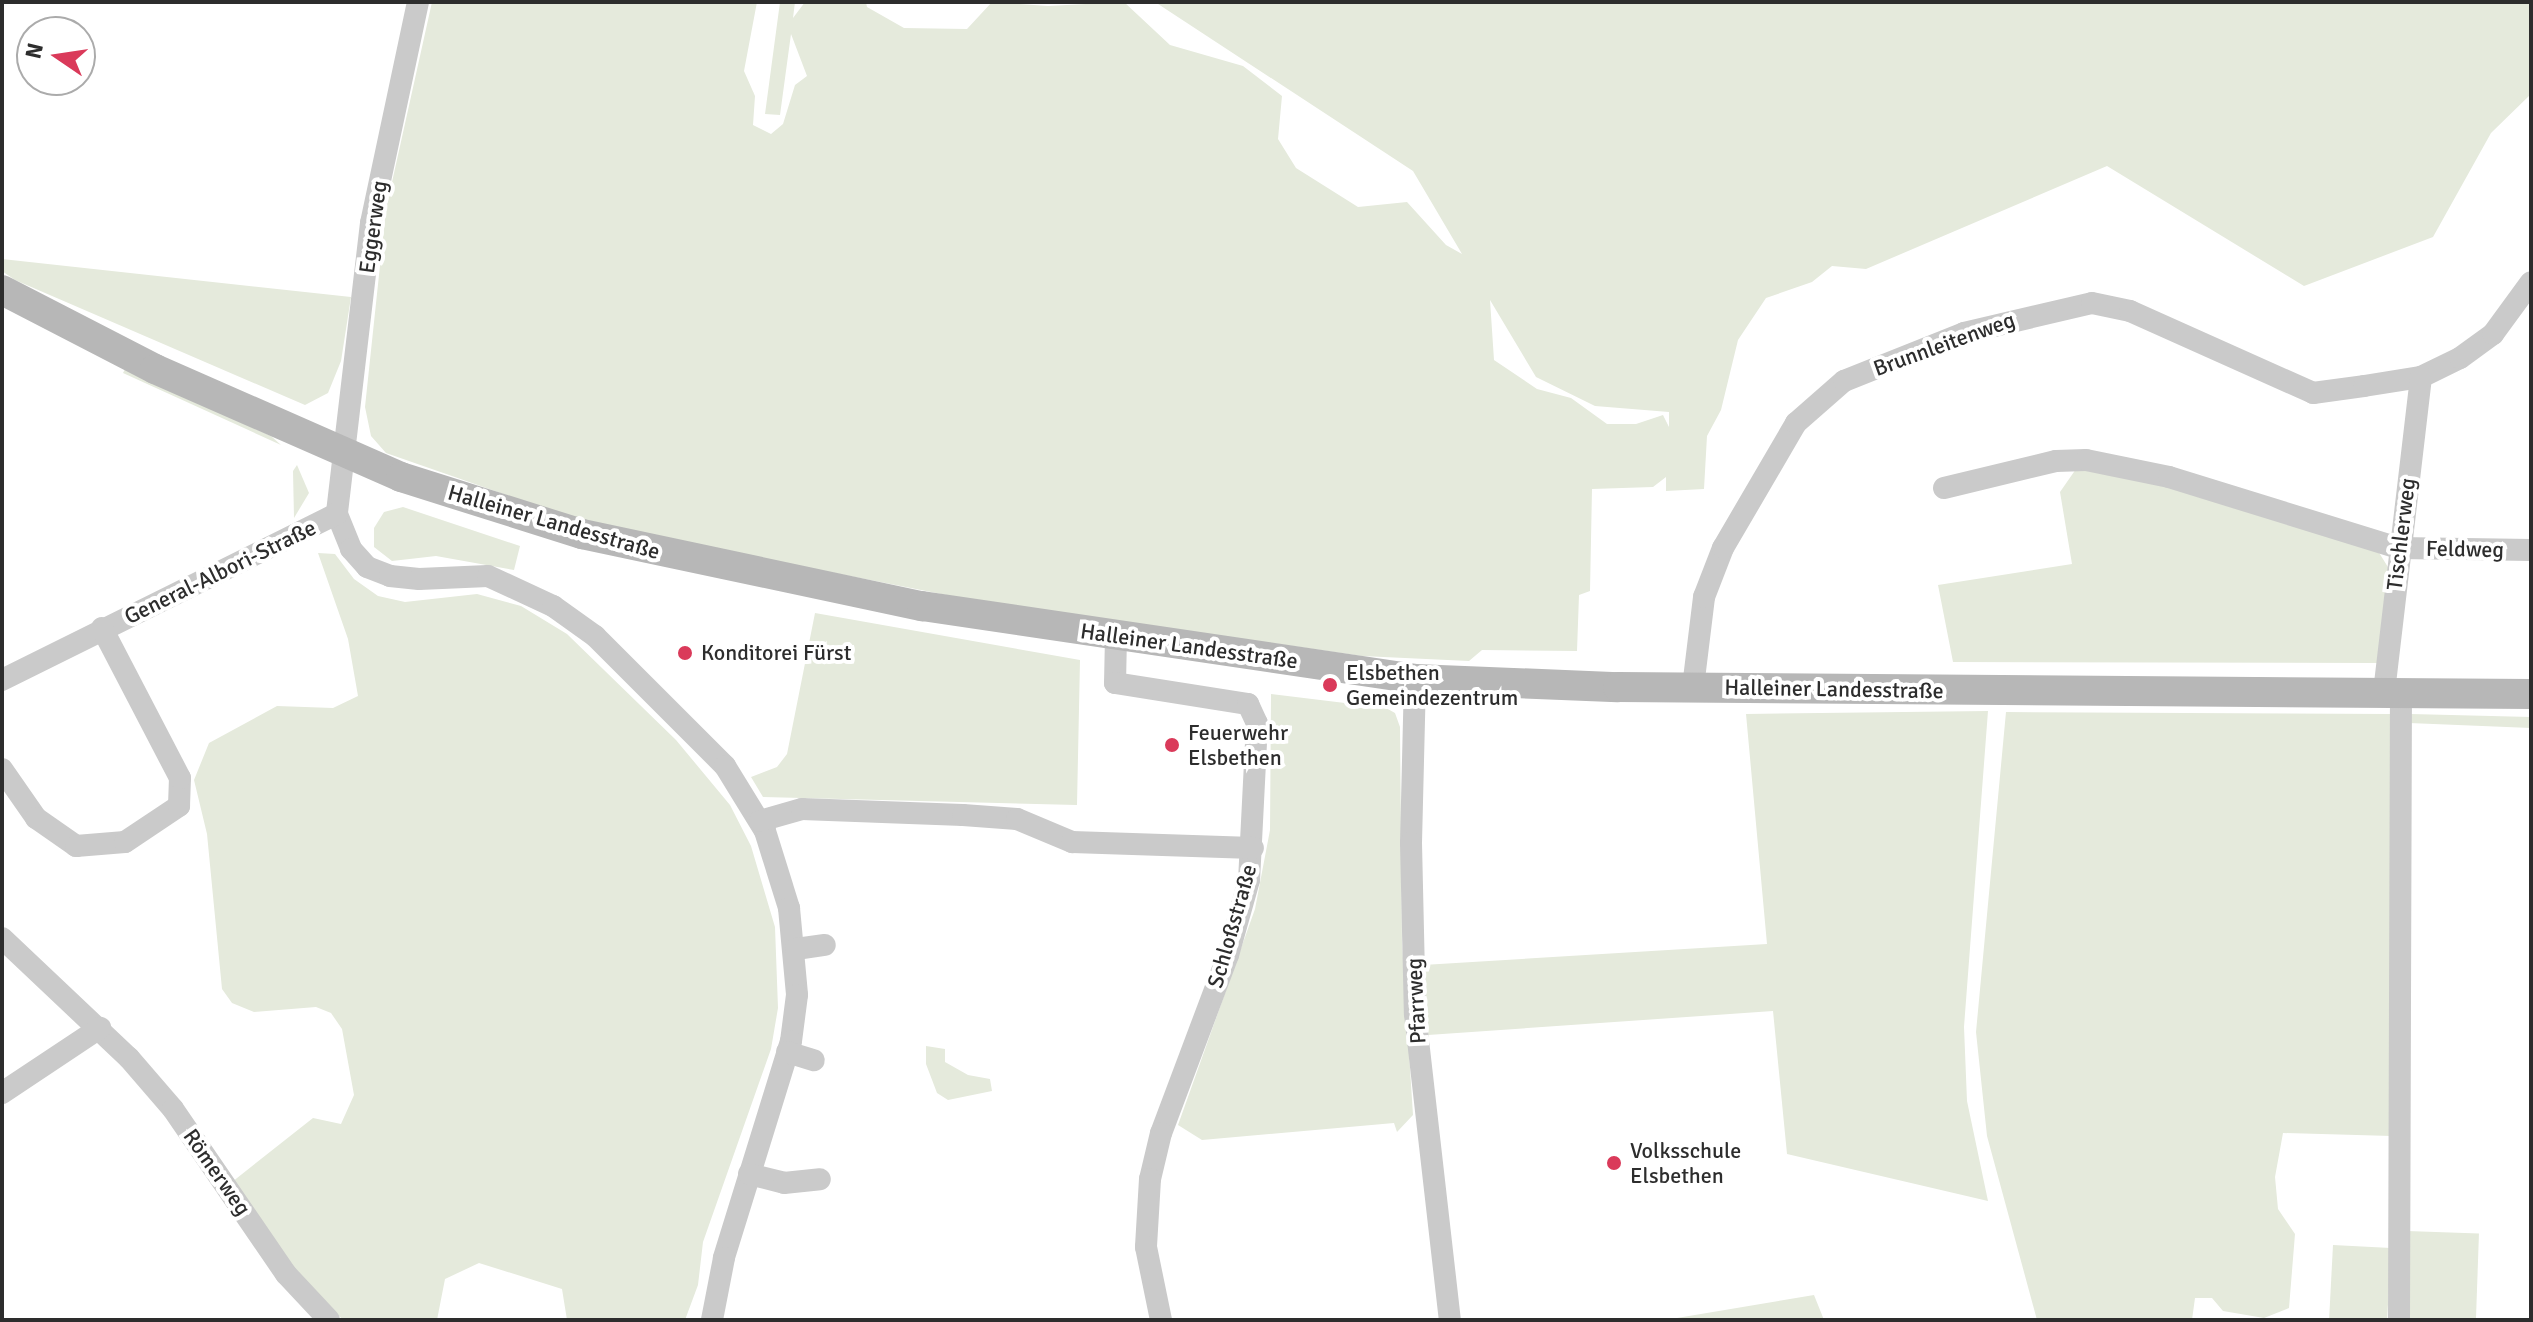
<!DOCTYPE html>
<meta charset="utf-8">
<style>
body{margin:0}
#map{position:relative;width:2533px;height:1322px;overflow:hidden;background:#fff;font-family:Signika,sans-serif}
div>[style]{position:absolute}
.green>*{inset:0;background:#e5eadc;transform-origin:0 0}
.street>*{height:22px;margin:-11px;padding:0 11px;transform-origin:11px;border-radius:11px;background:#cacaca}
.secondary>*{height:30px;margin:-15px;padding:0 15px;transform-origin:15px;border-radius:15px;background:#b7b7b7}
.dots>*{width:22px;height:22px;translate:-50% -50%;box-sizing:border-box;border:4px solid #fff;border-radius:50%}
span{translate:-50% -50%;white-space:nowrap;text-align:center;line-height:1.15;-webkit-text-stroke:8px #fff;paint-order:stroke}
.street-label{font-size:22px;color:#2d2d2d}
.poi-label{font-size:22px;color:#2d2d2d}
.left{translate:0 -50%;text-align:left}
.frame{position:absolute;inset:0;border:4px solid #2d2d2d;pointer-events:none}
.north{position:absolute;left:16px;top:16px;width:80px;height:80px;box-sizing:border-box;background:#fff;border:2px solid #ababab;border-radius:50%;rotate:283deg;font-size:22px;font-weight:700;line-height:32px;text-align:center;color:#2d2d2d}
.north::after{content:'';display:block;margin:auto;width:28px;height:36px;background:#da3a5a;clip-path:polygon(50% 0,100% 100%,50% 72%,0 100%)}
</style>
<div id="map">
<div class="green">
<div style="clip-path:polygon(evenodd,432px 2px,757px 2px,744px 71px,755px 96px,753px 125px,771px 134px,783px 124px,795px 85px,807px 76px,791px 34px,780px 115px,765px 114px,780px 2px,795px 2px,793px 18px,805px 2px,866px 2px,867px 7px,904px 28px,967px 29px,992px 2px,1048px 6px,1124px 2px,1170px 45px,1243px 66px,1282px 96px,1278px 139px,1296px 168px,1358px 207px,1407px 202px,1446px 245px,1462px 254px,1413px 171px,1155px 2px,2531px 2px,2531px 94px,2491px 133px,2433px 237px,2304px 286px,2107px 166px,1866px 269px,1832px 266px,1812px 282px,1766px 298px,1738px 340px,1721px 410px,1707px 436px,1704px 489px,1666px 491px,1666px 477px,1653px 487px,1592px 489px,1590px 591px,1579px 595px,1577px 651px,1482px 650px,1469px 661px,1362px 656px,977px 601px,713px 549px,572px 518px,386px 453px,371px 436px,365px 407px,386px 209px,432px 2px,1490px 300px,1536px 377px,1595px 406px,1669px 412px,1669px 427px,1663px 415px,1636px 424px,1607px 424px,1571px 398px,1537px 389px,1494px 360px,1490px 300px)"></div>
<div style="clip-path:polygon(2px 259px,351px 297px,341px 361px,328px 393px,305px 405px,15px 280px,2px 271px)"></div>
<div style="clip-path:polygon(125px 369px,271px 436px,281px 445px,123px 373px)"></div>
<div style="clip-path:polygon(297px 465px,309px 493px,294px 518px,293px 471px)"></div>
<div style="clip-path:polygon(2076px 469px,2167px 485px,2378px 551px,2391px 572px,2377px 663px,1953px 662px,1938px 585px,2072px 564px,2060px 492px)"></div>
<div style="clip-path:polygon(403px 507px,520px 546px,514px 570px,436px 556px,392px 561px,374px 547px,374px 528px,384px 512px)"></div>
<div style="clip-path:polygon(318px 553px,335px 554px,354px 579px,378px 596px,405px 602px,477px 594px,521px 606px,567px 634px,676px 740px,730px 805px,751px 846px,775px 927px,778px 1008px,771px 1049px,703px 1242px,698px 1285px,685px 1320px,567px 1320px,562px 1289px,479px 1263px,445px 1279px,437px 1320px,343px 1320px,289px 1264px,232px 1182px,313px 1118px,341px 1124px,354px 1095px,342px 1029px,331px 1013px,316px 1007px,254px 1012px,232px 1003px,222px 989px,207px 834px,194px 780px,209px 743px,277px 706px,333px 708px,358px 696px,348px 639px)"></div>
<div style="clip-path:polygon(815px 613px,1080px 660px,1077px 805px,763px 797px,751px 777px,777px 767px,787px 754px)"></div>
<div style="clip-path:polygon(1271px 694px,1386px 708px,1395px 713px,1400px 727px,1402px 943px,1413px 1115px,1397px 1132px,1394px 1123px,1202px 1140px,1178px 1125px,1255px 909px,1270px 830px)"></div>
<div style="clip-path:polygon(1988px 711px,1964px 1027px,1967px 1101px,1988px 1201px,1787px 1154px,1773px 1011px,1428px 1035px,1423px 965px,1767px 944px,1746px 714px)"></div>
<div style="clip-path:polygon(2006px 712px,2390px 714px,2392px 1136px,2283px 1133px,2275px 1177px,2278px 1209px,2295px 1234px,2289px 1308px,2264px 1318px,2223px 1311px,2212px 1298px,2195px 1298px,2192px 1320px,2037px 1320px,1987px 1136px,1976px 1032px)"></div>
<div style="clip-path:polygon(2411px 714px,2531px 717px,2531px 728px,2409px 723px)"></div>
<div style="clip-path:polygon(926px 1046px,945px 1049px,945px 1062px,968px 1075px,990px 1079px,992px 1091px,948px 1100px,937px 1093px,926px 1064px)"></div>
<div style="left:2407px;top:1231px;width:72px;height:89px;rotate:2deg"></div>
<div style="left:2333px;top:1245px;width:58px;height:75px;rotate:3deg"></div>
<div style="clip-path:polygon(1814px 1295px,1824px 1320px,1665px 1320px)"></div>
</div>
<div class="street">
<div style="left:418px;top:2px;width:226px;rotate:102deg"></div>
<div style="left:371px;top:223px;width:293px;rotate:96.7deg"></div>
<div style="left:337px;top:514px;width:38px;rotate:68deg"></div>
<div style="left:351px;top:549px;width:24px;rotate:48deg"></div>
<div style="left:367px;top:567px;width:25px;rotate:21deg"></div>
<div style="left:390px;top:576px;width:29px;rotate:6deg"></div>
<div style="left:419px;top:579px;width:69px;rotate:-2.5deg"></div>
<div style="left:488px;top:576px;width:72px;rotate:24.8deg"></div>
<div style="left:553px;top:606px;width:52px;rotate:35.5deg"></div>
<div style="left:595px;top:636px;width:184px;rotate:45deg"></div>
<div style="left:725px;top:766px;width:76px;rotate:58.4deg"></div>
<div style="left:765px;top:831px;width:81px;rotate:72.7deg"></div>
<div style="left:789px;top:908px;width:87px;rotate:84.7deg"></div>
<div style="left:797px;top:995px;width:46px;rotate:97.4deg"></div>
<div style="left:791px;top:1041px;width:227px;rotate:107.2deg"></div>
<div style="left:724px;top:1258px;width:63px;rotate:101deg"></div>
<div style="left:1944px;top:488px;width:115px;rotate:-13.6deg"></div>
<div style="left:2056px;top:461px;width:30px;rotate:-2deg"></div>
<div style="left:2086px;top:460px;width:85px;rotate:11.6deg"></div>
<div style="left:2169px;top:477px;width:241px;rotate:17.2deg"></div>
<div style="left:2399px;top:548px;width:132px;rotate:0.9deg"></div>
<div style="left:1116px;top:636px;width:47px;rotate:91.2deg"></div>
<div style="left:1115px;top:683px;width:135px;rotate:9deg"></div>
<div style="left:1248px;top:704px;width:21px;rotate:65deg"></div>
<div style="left:1257px;top:723px;width:157px;rotate:92.9deg"></div>
<div style="left:1249px;top:880px;width:78px;rotate:105.6deg"></div>
<div style="left:1228px;top:955px;width:190px;rotate:110.6deg"></div>
<div style="left:1161px;top:1133px;width:47px;rotate:103.4deg"></div>
<div style="left:1150px;top:1179px;width:68px;rotate:93.4deg"></div>
<div style="left:1146px;top:1247px;width:75px;rotate:78.4deg"></div>
<div style="left:1415px;top:679px;width:164px;rotate:91.4deg"></div>
<div style="left:1411px;top:843px;width:171px;rotate:88.7deg"></div>
<div style="left:1415px;top:1014px;width:308px;rotate:83.5deg"></div>
<div style="left:2px;top:680px;width:374px;rotate:-26.4deg"></div>
<div style="left:1693px;top:687px;width:91px;rotate:-83deg"></div>
<div style="left:1704px;top:597px;width:53px;rotate:-68.8deg"></div>
<div style="left:1723px;top:548px;width:145px;rotate:-59.7deg"></div>
<div style="left:1796px;top:423px;width:64px;rotate:-41.2deg"></div>
<div style="left:1844px;top:381px;width:129px;rotate:-21.8deg"></div>
<div style="left:1964px;top:333px;width:131px;rotate:-13.2deg"></div>
<div style="left:2092px;top:303px;width:39px;rotate:12deg"></div>
<div style="left:2130px;top:311px;width:201px;rotate:24.1deg"></div>
<div style="left:2313px;top:393px;width:51px;rotate:-7.8deg"></div>
<div style="left:2364px;top:386px;width:58px;rotate:-9deg"></div>
<div style="left:2421px;top:377px;width:43px;rotate:-26deg"></div>
<div style="left:2460px;top:358px;width:41px;rotate:-36deg"></div>
<div style="left:2493px;top:334px;width:64px;rotate:-53.8deg"></div>
<div style="left:2384px;top:692px;width:317px;rotate:-83.3deg"></div>
<div style="left:2px;top:769px;width:60px;rotate:55.2deg"></div>
<div style="left:36px;top:818px;width:49px;rotate:35deg"></div>
<div style="left:76px;top:846px;width:49px;rotate:-4.7deg"></div>
<div style="left:125px;top:842px;width:65px;rotate:-33.7deg"></div>
<div style="left:179px;top:806px;width:28px;rotate:-88deg"></div>
<div style="left:180px;top:778px;width:169px;rotate:-117.5deg"></div>
<div style="left:760px;top:821px;width:44px;rotate:-15.9deg"></div>
<div style="left:802px;top:809px;width:161px;rotate:2.1deg"></div>
<div style="left:963px;top:815px;width:54px;rotate:4.2deg"></div>
<div style="left:1017px;top:819px;width:60px;rotate:22.7deg"></div>
<div style="left:1072px;top:842px;width:181px;rotate:1.9deg"></div>
<div style="left:2px;top:938px;width:175px;rotate:43.4deg"></div>
<div style="left:129px;top:1058px;width:67px;rotate:49.2deg"></div>
<div style="left:173px;top:1109px;width:200px;rotate:55.6deg"></div>
<div style="left:286px;top:1274px;width:63px;rotate:46.9deg"></div>
<div style="left:796px;top:949px;width:29px;rotate:-8deg"></div>
<div style="left:787px;top:1052px;width:28px;rotate:17deg"></div>
<div style="left:2px;top:1093px;width:118px;rotate:-33.6deg"></div>
<div style="left:749px;top:1174px;width:36px;rotate:14deg"></div>
<div style="left:784px;top:1183px;width:36px;rotate:-6deg"></div>
<div style="left:2399px;top:1320px;width:628px;rotate:-89.82deg"></div>
</div>
<div class="secondary">
<div style="left:2px;top:290px;width:172px;rotate:27.3deg"></div>
<div style="left:155px;top:369px;width:269px;rotate:23.7deg"></div>
<div style="left:401px;top:477px;width:190px;rotate:17.5deg"></div>
<div style="left:582px;top:534px;width:348px;rotate:12deg"></div>
<div style="left:922px;top:606px;width:498px;rotate:8.4deg"></div>
<div style="left:1415px;top:679px;width:203px;rotate:2.3deg"></div>
<div style="left:1618px;top:687px;width:913px;rotate:0.44deg"></div>
</div>
<div class="dots">
<div style="left:685px;top:653px;background:#da3a5a"></div>
<div style="left:1330px;top:685px;background:#da3a5a"></div>
<div style="left:1172px;top:745px;background:#da3a5a"></div>
<div style="left:1614px;top:1163px;background:#da3a5a"></div>
</div>
<div class="street-label">
<span style="left:373px;top:227px;rotate:-82deg">Eggerweg</span>
<span style="left:1944px;top:344px;rotate:-20deg">Brunnleitenweg</span>
<span style="left:554px;top:522px;rotate:16deg">Halleiner Landesstraße</span>
<span style="left:2401px;top:534px;rotate:-83deg">Tischlerweg</span>
<span style="left:2465px;top:549px;rotate:1deg">Feldweg</span>
<span style="left:220px;top:572px;rotate:-26deg">General-Albori-Straße</span>
<span style="left:1189px;top:646px;rotate:8deg">Halleiner Landesstraße</span>
<span style="left:1834px;top:689px;rotate:1deg">Halleiner Landesstraße</span>
<span style="left:1232px;top:926px;rotate:-74deg">Schloßstraße</span>
<span style="left:1416px;top:1001px;rotate:-93deg">Pfarrweg</span>
<span style="left:217px;top:1172px;rotate:55deg">Römerweg</span>
</div>
<div class="poi-label">
<span class="left" style="left:701px;top:653px">Konditorei Fürst</span>
<span class="left" style="left:1346px;top:685px">Elsbethen<br>Gemeindezentrum</span>
<span class="left" style="left:1188px;top:745px">Feuerwehr<br>Elsbethen</span>
<span class="left" style="left:1630px;top:1163px">Volksschule<br>Elsbethen</span>
</div>
<div class="frame"></div>
<div class="north">N</div>
</div>
